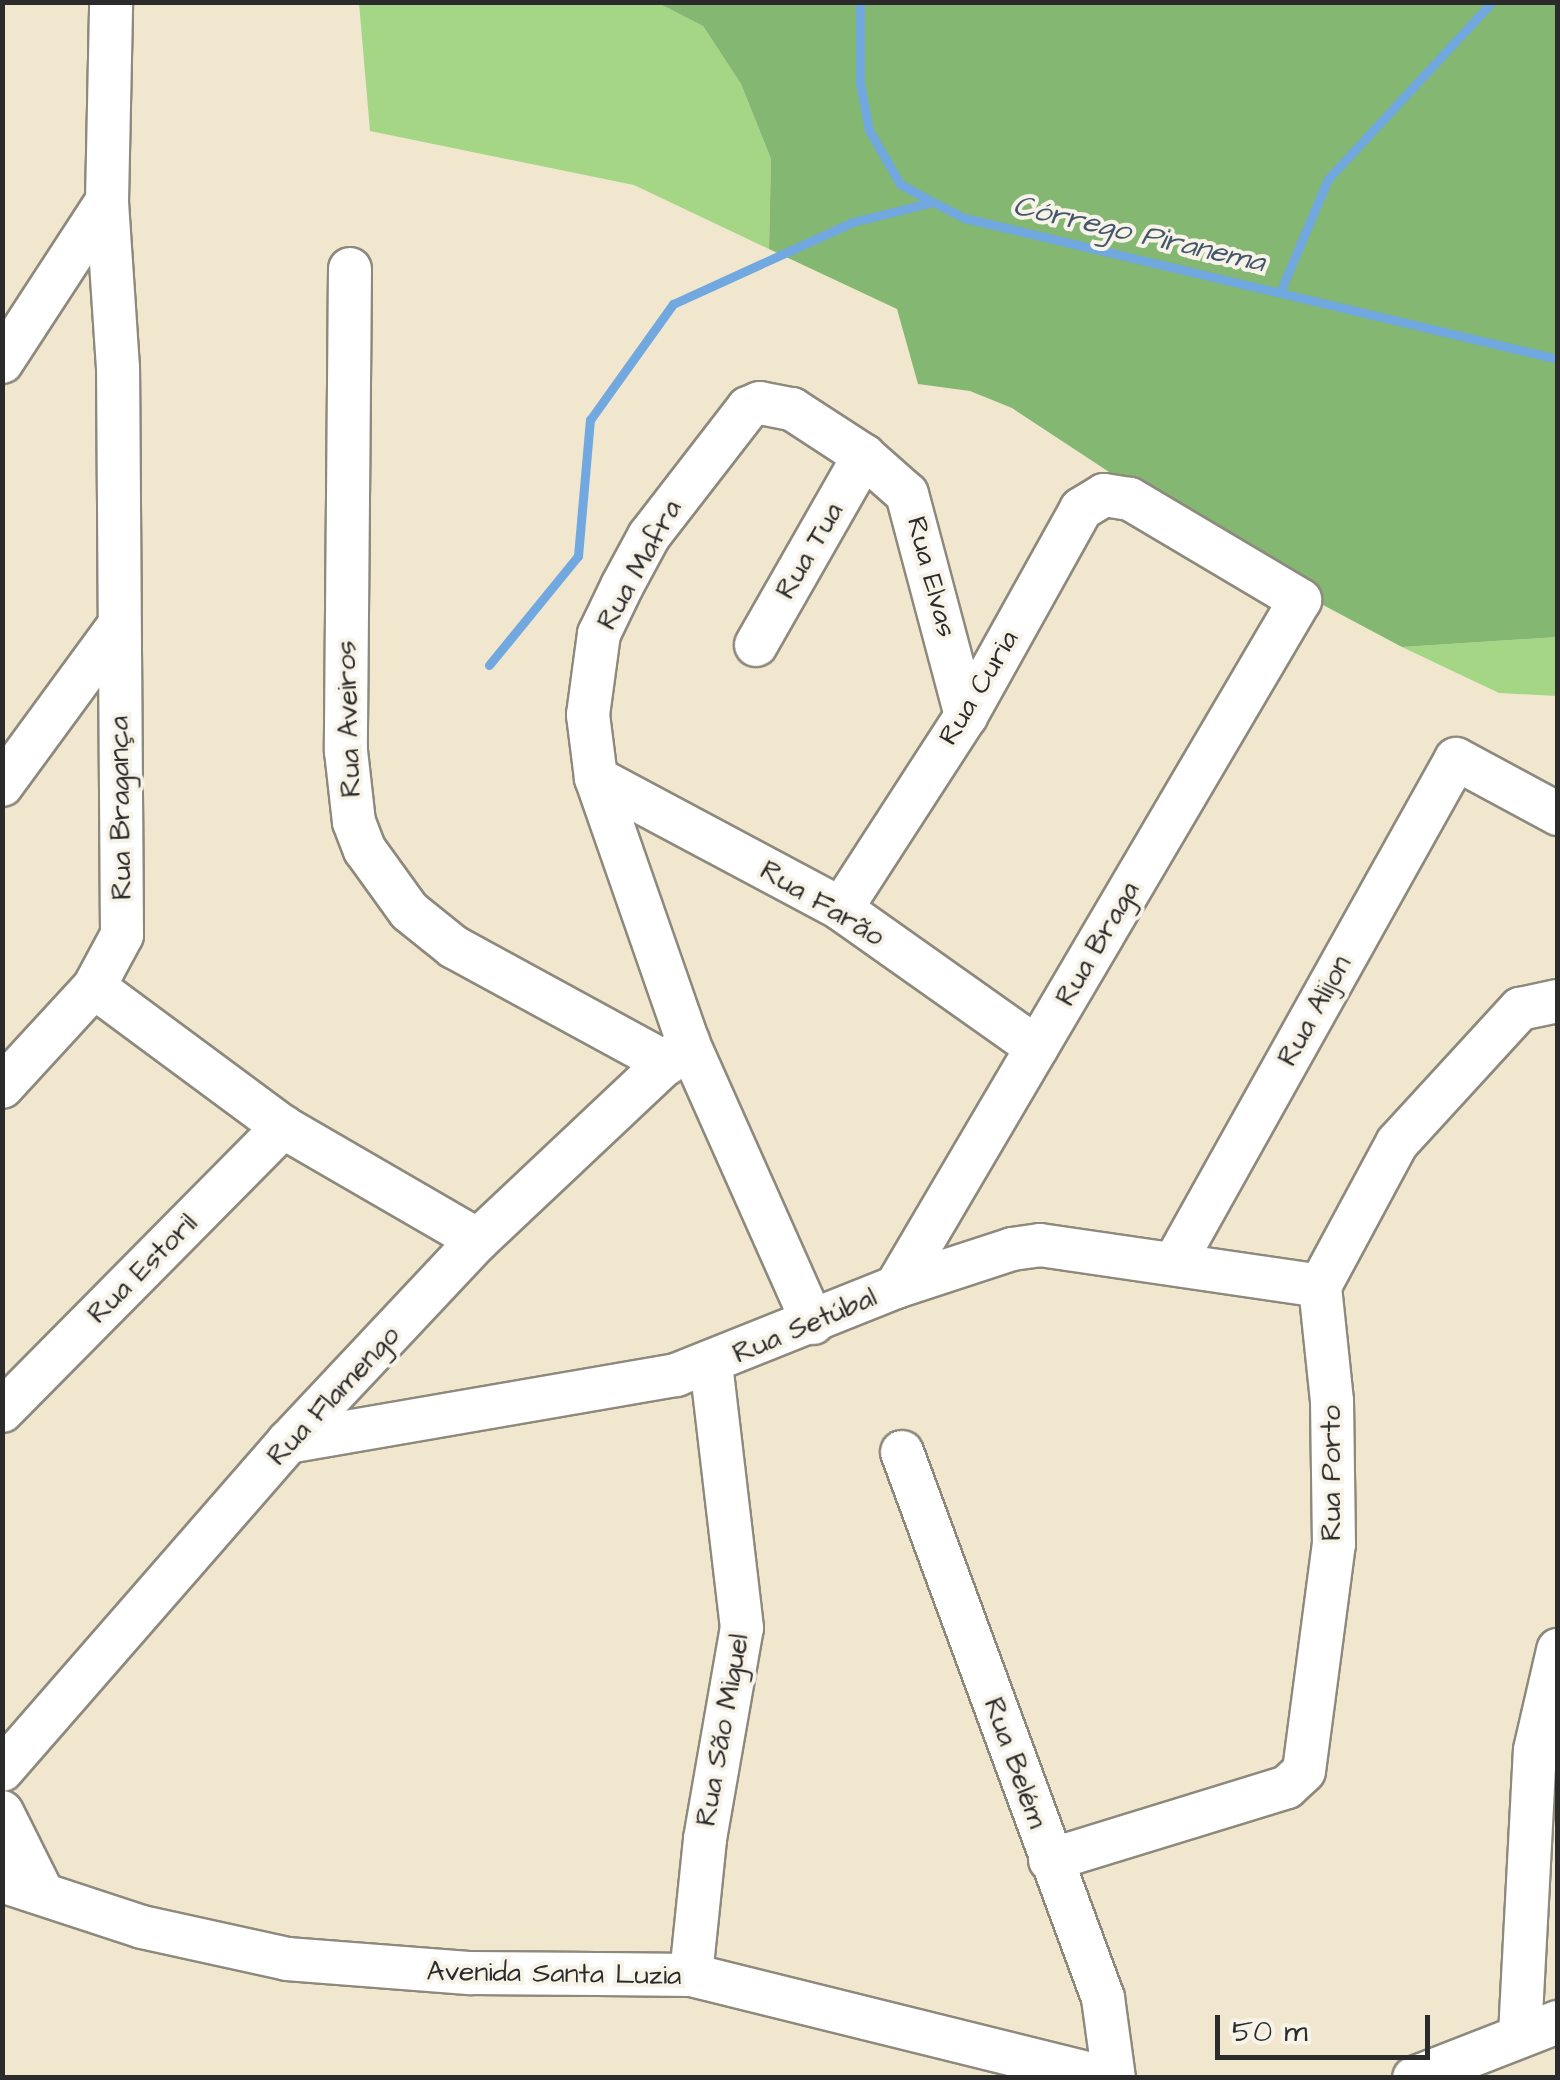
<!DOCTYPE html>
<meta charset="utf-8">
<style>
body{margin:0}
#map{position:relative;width:1560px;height:2080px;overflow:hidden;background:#f1e7cf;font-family:"Architects Daughter",sans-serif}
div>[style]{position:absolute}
.green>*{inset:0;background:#a4d685}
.forest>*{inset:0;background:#83b772}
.stream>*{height:9px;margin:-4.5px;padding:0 4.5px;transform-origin:4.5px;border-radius:4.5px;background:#71a8df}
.roads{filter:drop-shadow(2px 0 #8e897d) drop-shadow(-2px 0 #8e897d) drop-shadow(0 2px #8e897d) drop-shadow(0 -2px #8e897d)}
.minor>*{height:42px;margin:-21px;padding:0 21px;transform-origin:21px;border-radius:21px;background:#fff}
span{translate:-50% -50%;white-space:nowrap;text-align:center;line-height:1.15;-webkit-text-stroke:8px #f7f3e8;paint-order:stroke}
.street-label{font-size:28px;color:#2b2b2b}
.water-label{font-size:30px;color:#44576a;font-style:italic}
.frame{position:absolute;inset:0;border:5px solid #2b2b2b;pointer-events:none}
.scale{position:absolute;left:1215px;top:2015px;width:215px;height:45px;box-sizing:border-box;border:5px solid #2b2b2b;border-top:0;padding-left:12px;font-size:30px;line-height:35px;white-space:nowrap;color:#2b2b2b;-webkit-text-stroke:8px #f7f3e8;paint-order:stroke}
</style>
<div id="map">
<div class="green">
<div style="clip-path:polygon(359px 3px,658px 3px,703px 26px,741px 84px,771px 159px,769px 249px,634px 185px,370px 131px)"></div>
<div style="clip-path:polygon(1557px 637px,1557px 696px,1499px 693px,1402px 647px)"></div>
</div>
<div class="forest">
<div style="clip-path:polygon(658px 3px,1557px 3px,1557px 637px,1402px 647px,1261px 572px,1012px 408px,970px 391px,918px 384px,897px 309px,769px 249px,771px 159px,741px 84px,703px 26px)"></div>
</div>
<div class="stream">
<div style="left:860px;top:2px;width:81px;rotate:90deg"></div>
<div style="left:860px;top:83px;width:48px;rotate:79.2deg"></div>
<div style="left:869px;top:130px;width:62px;rotate:60.1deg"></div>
<div style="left:900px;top:184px;width:38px;rotate:29deg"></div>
<div style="left:933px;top:202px;width:35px;rotate:27deg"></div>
<div style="left:964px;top:218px;width:611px;rotate:13.35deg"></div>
<div style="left:1281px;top:290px;width:121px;rotate:-67.1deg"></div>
<div style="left:1328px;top:179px;width:241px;rotate:-47.2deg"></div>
<div style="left:489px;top:665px;width:141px;rotate:-50.8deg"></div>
<div style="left:578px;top:556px;width:137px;rotate:-85deg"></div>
<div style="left:590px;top:420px;width:143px;rotate:-54.4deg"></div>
<div style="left:673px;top:304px;width:198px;rotate:-24.5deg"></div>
<div style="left:853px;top:222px;width:82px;rotate:-14deg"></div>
</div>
<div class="roads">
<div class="minor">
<div style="left:350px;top:269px;width:482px;rotate:90.5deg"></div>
<div style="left:346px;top:751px;width:71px;rotate:83.6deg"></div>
<div style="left:354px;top:822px;width:30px;rotate:69deg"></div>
<div style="left:365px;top:850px;width:75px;rotate:54.2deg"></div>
<div style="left:409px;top:911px;width:58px;rotate:38.7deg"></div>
<div style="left:454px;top:947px;width:243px;rotate:28.6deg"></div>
<div style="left:2px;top:362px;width:192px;rotate:-56.9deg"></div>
<div style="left:756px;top:645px;width:218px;rotate:-60.3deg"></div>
<div style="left:596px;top:778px;width:278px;rotate:28.1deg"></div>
<div style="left:841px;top:909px;width:240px;rotate:35.3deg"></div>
<div style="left:2px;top:785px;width:193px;rotate:-53.8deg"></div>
<div style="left:841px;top:909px;width:230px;rotate:-57.1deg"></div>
<div style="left:966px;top:716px;width:237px;rotate:-60.9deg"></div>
<div style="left:1081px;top:509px;width:27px;rotate:-31deg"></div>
<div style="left:1104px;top:495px;width:26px;rotate:9deg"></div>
<div style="left:1130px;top:499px;width:198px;rotate:30.7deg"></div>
<div style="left:1300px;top:600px;width:797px;rotate:120.46deg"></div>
<div style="left:94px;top:987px;width:235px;rotate:36.5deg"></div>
<div style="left:283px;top:1127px;width:225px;rotate:30.1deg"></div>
<div style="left:2px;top:1087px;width:136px;rotate:-47.4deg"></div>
<div style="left:94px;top:987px;width:59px;rotate:-61.7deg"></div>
<div style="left:122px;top:935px;width:567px;rotate:-90.4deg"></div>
<div style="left:118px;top:368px;width:167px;rotate:-93.8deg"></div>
<div style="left:107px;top:201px;width:199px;rotate:-88.8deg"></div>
<div style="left:1175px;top:1262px;width:576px;rotate:-60.81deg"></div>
<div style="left:1456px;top:759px;width:116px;rotate:28.3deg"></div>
<div style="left:813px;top:1323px;width:308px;rotate:-114deg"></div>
<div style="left:688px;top:1042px;width:280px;rotate:-109.2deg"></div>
<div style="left:596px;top:778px;width:64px;rotate:-97.2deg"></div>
<div style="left:588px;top:715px;width:82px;rotate:-82.3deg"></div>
<div style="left:599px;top:634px;width:53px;rotate:-64.4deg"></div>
<div style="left:622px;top:586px;width:57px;rotate:-61.6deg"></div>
<div style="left:649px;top:536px;width:162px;rotate:-52.3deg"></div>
<div style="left:748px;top:408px;width:13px;rotate:-23deg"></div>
<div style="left:760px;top:403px;width:33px;rotate:11deg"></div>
<div style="left:792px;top:409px;width:86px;rotate:33.1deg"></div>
<div style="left:864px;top:456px;width:57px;rotate:41.5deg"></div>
<div style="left:907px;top:494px;width:230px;rotate:75.1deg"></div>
<div style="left:2px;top:1411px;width:400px;rotate:-45.3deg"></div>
<div style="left:288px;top:1442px;width:394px;rotate:-9.8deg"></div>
<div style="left:676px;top:1375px;width:237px;rotate:-21.8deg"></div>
<div style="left:896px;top:1287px;width:122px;rotate:-18.1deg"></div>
<div style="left:1012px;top:1249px;width:28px;rotate:-8deg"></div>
<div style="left:1040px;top:1245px;width:283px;rotate:8.3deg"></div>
<div style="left:902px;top:1452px;width:582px;rotate:69.79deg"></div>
<div style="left:1103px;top:1998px;width:81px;rotate:82.2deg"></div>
<div style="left:2px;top:1770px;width:435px;rotate:-48.9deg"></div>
<div style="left:288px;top:1442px;width:277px;rotate:-46.8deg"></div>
<div style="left:478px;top:1240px;width:289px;rotate:-43.3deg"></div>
<div style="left:2px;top:1812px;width:87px;rotate:63.4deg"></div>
<div style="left:1050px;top:1860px;width:248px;rotate:-17.1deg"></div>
<div style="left:1287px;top:1787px;width:23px;rotate:-43deg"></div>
<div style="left:1304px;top:1771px;width:229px;rotate:-82.5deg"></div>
<div style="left:1334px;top:1544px;width:143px;rotate:-90.8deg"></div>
<div style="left:1332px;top:1401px;width:116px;rotate:-96deg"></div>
<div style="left:1320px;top:1286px;width:162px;rotate:-61.7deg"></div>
<div style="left:1397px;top:1143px;width:182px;rotate:-47.5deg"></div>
<div style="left:1520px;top:1009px;width:39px;rotate:-12deg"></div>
<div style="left:2px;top:1881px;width:147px;rotate:18.2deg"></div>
<div style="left:142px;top:1927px;width:148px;rotate:12.4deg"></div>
<div style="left:287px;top:1959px;width:185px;rotate:4.4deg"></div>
<div style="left:471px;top:1973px;width:220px;rotate:0.5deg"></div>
<div style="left:691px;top:1975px;width:428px;rotate:13.9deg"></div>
<div style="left:691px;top:1975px;width:137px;rotate:-84.1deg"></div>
<div style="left:705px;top:1839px;width:214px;rotate:-80.1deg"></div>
<div style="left:742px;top:1628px;width:264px;rotate:-96.7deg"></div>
<div style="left:1520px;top:2035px;width:285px;rotate:-87deg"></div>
<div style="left:1535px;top:1750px;width:103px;rotate:-77deg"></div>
<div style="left:1414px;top:2078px;width:155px;rotate:-21.3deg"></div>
</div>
</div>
<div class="street-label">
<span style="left:810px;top:551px;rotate:-60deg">Rua Tua</span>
<span style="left:640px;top:565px;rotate:-61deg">Rua Mafra</span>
<span style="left:931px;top:577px;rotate:75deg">Rua Elvas</span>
<span style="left:979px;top:688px;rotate:-59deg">Rua Curia</span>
<span style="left:349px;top:719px;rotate:-92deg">Rua Aveiros</span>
<span style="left:121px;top:808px;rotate:-91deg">Rua Bragança</span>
<span style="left:822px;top:904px;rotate:31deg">Rua Farão</span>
<span style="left:1098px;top:944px;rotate:-60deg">Rua Braga</span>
<span style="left:1315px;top:1011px;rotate:-61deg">Rua Alijon</span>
<span style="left:143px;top:1269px;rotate:-45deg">Rua Estoril</span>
<span style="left:805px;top:1326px;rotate:-23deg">Rua Setúbal</span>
<span style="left:334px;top:1396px;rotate:-47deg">Rua Flamengo</span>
<span style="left:1332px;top:1473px;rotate:-90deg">Rua Porto</span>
<span style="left:723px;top:1730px;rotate:-80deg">Rua São Miguel</span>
<span style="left:1015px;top:1763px;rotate:70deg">Rua Belém</span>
<span style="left:554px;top:1974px;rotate:1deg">Avenida Santa Luzia</span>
</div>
<div class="water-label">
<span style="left:1139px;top:234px;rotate:13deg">Córrego Piranema</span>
</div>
<div class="frame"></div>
<div class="scale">50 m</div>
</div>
